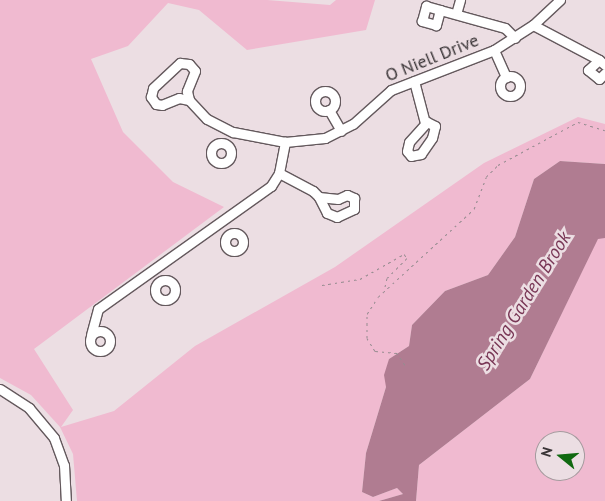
<!DOCTYPE html>
<style>
body{margin:0}
#map{position:relative;width:605px;height:501px;overflow:hidden;background:#ecdee3;font-family:"PT Sans",sans-serif}
div>[style]{position:absolute}
.green>*{inset:0;background:#f0bad0}
.water>*{inset:0;background:#b07c91}
.path>*{height:1px;margin-top:-0.5px;transform-origin:0;background:repeating-linear-gradient(90deg,#958b8f 0 2.5px,transparent 0 6.5px)}
.roads{filter:drop-shadow(1px 0 #64595d) drop-shadow(-1px 0 #64595d) drop-shadow(0 1px #64595d) drop-shadow(0 -1px #64595d)}
.minor>*{height:9px;margin:-4.5px;padding:0 4.5px;transform-origin:4.5px;border-radius:4.5px;background:#fff}
.minor>.ring{margin:-4.5px;padding:0;box-sizing:content-box;background:none;border:9px solid #fff;border-radius:50%}
span{translate:-50% -50%;white-space:nowrap;text-align:center;line-height:1.15;-webkit-text-stroke:5px #ecdee3;paint-order:stroke}
.street-label{font-size:18px;color:#3a3537}
.water-label{font-size:19px;color:#793756;font-style:italic}
.north{position:absolute;left:535px;top:431px;width:50px;height:50px;box-sizing:border-box;background:#ecdee3;border:1px solid #a59a9e;border-radius:50%;rotate:287deg;font-size:14px;font-weight:700;line-height:20px;text-align:center;color:#3a3537}
.north::after{content:'';display:block;margin:auto;width:18px;height:22px;background:#116911;clip-path:polygon(50% 0,100% 100%,50% 72%,0 100%)}
</style>
<div id="map">
<div class="green">
<div style="clip-path:polygon(0 0,267px 0,330px 5px,336px 0,375px 0,366px 30px,247px 50px,199px 10px,168px 3px,128px 46px,91px 59px,123px 132px,173px 182px,224px 207px,34px 349px,73px 410px,61px 427px,114px 411px,195px 346px,335px 267px,484px 163px,578px 117px,605px 124px,605px 164px,560px 161px,534px 179px,515px 237px,488px 275px,445px 291px,412px 325px,409px 346px,389px 359px,386px 387px,366px 453px,362px 492px,373px 497px,397px 488px,403px 494px,379px 501px,77px 501px,73px 454px,60px 427px,31px 395px,0 378px)"></div>
<div style="clip-path:polygon(evenodd,598px 238px,605px 238px,605px 501px,416px 501px,419px 465px,530px 379px,598px 238px,545px 441px,575px 441px,575px 471px,545px 471px,545px 441px)"></div>
</div>
<div class="water">
<div style="clip-path:polygon(560px 161px,605px 164px,605px 238px,598px 239px,530px 379px,419px 465px,416px 501px,379px 501px,403px 494px,397px 488px,373px 497px,362px 492px,366px 453px,386px 387px,384px 375px,389px 359px,409px 346px,412px 325px,445px 291px,488px 275px,515px 237px,534px 179px)"></div>
</div>
<div class="path">
<div style="left:322px;top:285px;width:38px;rotate:-9deg"></div>
<div style="left:360px;top:279px;width:51px;rotate:-29.6deg"></div>
<div style="left:404px;top:254px;width:5px;rotate:53deg"></div>
<div style="left:407px;top:258px;width:28px;rotate:135deg"></div>
<div style="left:387px;top:278px;width:13px;rotate:103deg"></div>
<div style="left:405px;top:365px;width:14px;rotate:-124deg"></div>
<div style="left:397px;top:353px;width:22px;rotate:-175deg"></div>
<div style="left:375px;top:351px;width:15px;rotate:-122deg"></div>
<div style="left:367px;top:338px;width:24px;rotate:-90deg"></div>
<div style="left:367px;top:314px;width:20px;rotate:-57deg"></div>
<div style="left:378px;top:297px;width:130px;rotate:-42.5deg"></div>
<div style="left:474px;top:209px;width:34px;rotate:-69deg"></div>
<div style="left:486px;top:177px;width:17px;rotate:-45deg"></div>
<div style="left:498px;top:165px;width:91px;rotate:-28.3deg"></div>
<div style="left:578px;top:122px;width:28px;rotate:17deg"></div>
</div>
<div class="roads">
<div class="minor">
<div style="left:426px;top:6px;width:15px;rotate:16deg"></div>
<div style="left:440px;top:10px;width:16px;rotate:105deg"></div>
<div style="left:436px;top:25px;width:15px;rotate:-164deg"></div>
<div style="left:422px;top:21px;width:16px;rotate:-75deg"></div>
<div style="left:440px;top:10px;width:67px;rotate:15.5deg"></div>
<div style="left:505px;top:28px;width:14px;rotate:45deg"></div>
<div style="left:456px;top:14px;width:15px;rotate:-74deg"></div>
<div style="left:533px;top:25px;width:75px;rotate:27.9deg"></div>
<div style="left:494px;top:50px;width:30px;rotate:66deg"></div>
<div style="left:180px;top:63px;width:9px;rotate:6deg"></div>
<div style="left:189px;top:64px;width:9px;rotate:49deg"></div>
<div style="left:195px;top:71px;width:22px;rotate:112deg"></div>
<div style="left:187px;top:91px;width:9px;rotate:77deg"></div>
<div style="left:189px;top:100px;width:10px;rotate:-169deg"></div>
<div style="left:179px;top:98px;width:18px;rotate:158deg"></div>
<div style="left:162px;top:105px;width:6px;rotate:-171deg"></div>
<div style="left:156px;top:104px;width:9px;rotate:-126deg"></div>
<div style="left:151px;top:97px;width:9px;rotate:-77deg"></div>
<div style="left:153px;top:88px;width:37px;rotate:-43deg"></div>
<div style="left:605px;top:65px;width:8px;rotate:-140deg"></div>
<div style="left:599px;top:60px;width:15px;rotate:138deg"></div>
<div style="left:588px;top:70px;width:14px;rotate:39deg"></div>
<div style="left:599px;top:79px;width:8px;rotate:-45deg"></div>
<div class="ring" style="left:500px;top:76px;width:11px;height:11px"></div>
<div style="left:414px;top:81px;width:43px;rotate:75.3deg"></div>
<div class="ring" style="left:315px;top:91px;width:11px;height:11px"></div>
<div style="left:189px;top:100px;width:26px;rotate:47deg"></div>
<div style="left:207px;top:119px;width:29px;rotate:27deg"></div>
<div style="left:233px;top:132px;width:53px;rotate:10.9deg"></div>
<div style="left:285px;top:142px;width:40px;rotate:-5.7deg"></div>
<div style="left:325px;top:138px;width:31px;rotate:-27deg"></div>
<div style="left:353px;top:124px;width:51px;rotate:-41.8deg"></div>
<div style="left:391px;top:90px;width:110px;rotate:-21.2deg"></div>
<div style="left:494px;top:50px;width:46px;rotate:-32.7deg"></div>
<div style="left:533px;top:25px;width:37px;rotate:-43deg"></div>
<div style="left:329px;top:110px;width:24px;rotate:60deg"></div>
<div style="left:427px;top:122px;width:9px;rotate:27deg"></div>
<div style="left:435px;top:126px;width:12px;rotate:104deg"></div>
<div style="left:432px;top:138px;width:19px;rotate:125deg"></div>
<div style="left:421px;top:154px;width:10px;rotate:169deg"></div>
<div style="left:411px;top:156px;width:6px;rotate:-129deg"></div>
<div style="left:407px;top:151px;width:9px;rotate:-77deg"></div>
<div style="left:409px;top:142px;width:27px;rotate:-48deg"></div>
<div class="ring" style="left:211px;top:143px;width:11px;height:11px"></div>
<div style="left:279px;top:173px;width:38px;rotate:28deg"></div>
<div style="left:313px;top:191px;width:8px;rotate:45deg"></div>
<div style="left:347px;top:195px;width:8px;rotate:23deg"></div>
<div style="left:354px;top:198px;width:11px;rotate:90deg"></div>
<div style="left:354px;top:209px;width:19px;rotate:155deg"></div>
<div style="left:337px;top:217px;width:11px;rotate:-158deg"></div>
<div style="left:327px;top:213px;width:18px;rotate:-117deg"></div>
<div style="left:319px;top:197px;width:19px;rotate:6deg"></div>
<div style="left:338px;top:199px;width:10px;rotate:-24deg"></div>
<div class="ring" style="left:225px;top:233px;width:9px;height:9px"></div>
<div class="ring" style="left:155px;top:280px;width:11px;height:11px"></div>
<div class="ring" style="left:90px;top:331px;width:11px;height:11px"></div>
<div style="left:91px;top:335px;width:27px;rotate:-75deg"></div>
<div style="left:98px;top:309px;width:212px;rotate:-35.4deg"></div>
<div style="left:271px;top:186px;width:15px;rotate:-58deg"></div>
<div style="left:279px;top:173px;width:32px;rotate:-79deg"></div>
<div style="left:0;top:389px;width:35px;rotate:33deg"></div>
<div style="left:29px;top:408px;width:39px;rotate:50deg"></div>
<div style="left:54px;top:438px;width:29px;rotate:70deg"></div>
<div style="left:64px;top:465px;width:36px;rotate:87deg"></div>
</div>
</div>
<div class="street-label">
<span style="left:432px;top:58px;rotate:-22deg">O Niell Drive</span>
</div>
<div class="water-label">
<span style="left:524px;top:301px;rotate:-58deg">Spring Garden Brook</span>
</div>
<div class="north">N</div>
</div>
